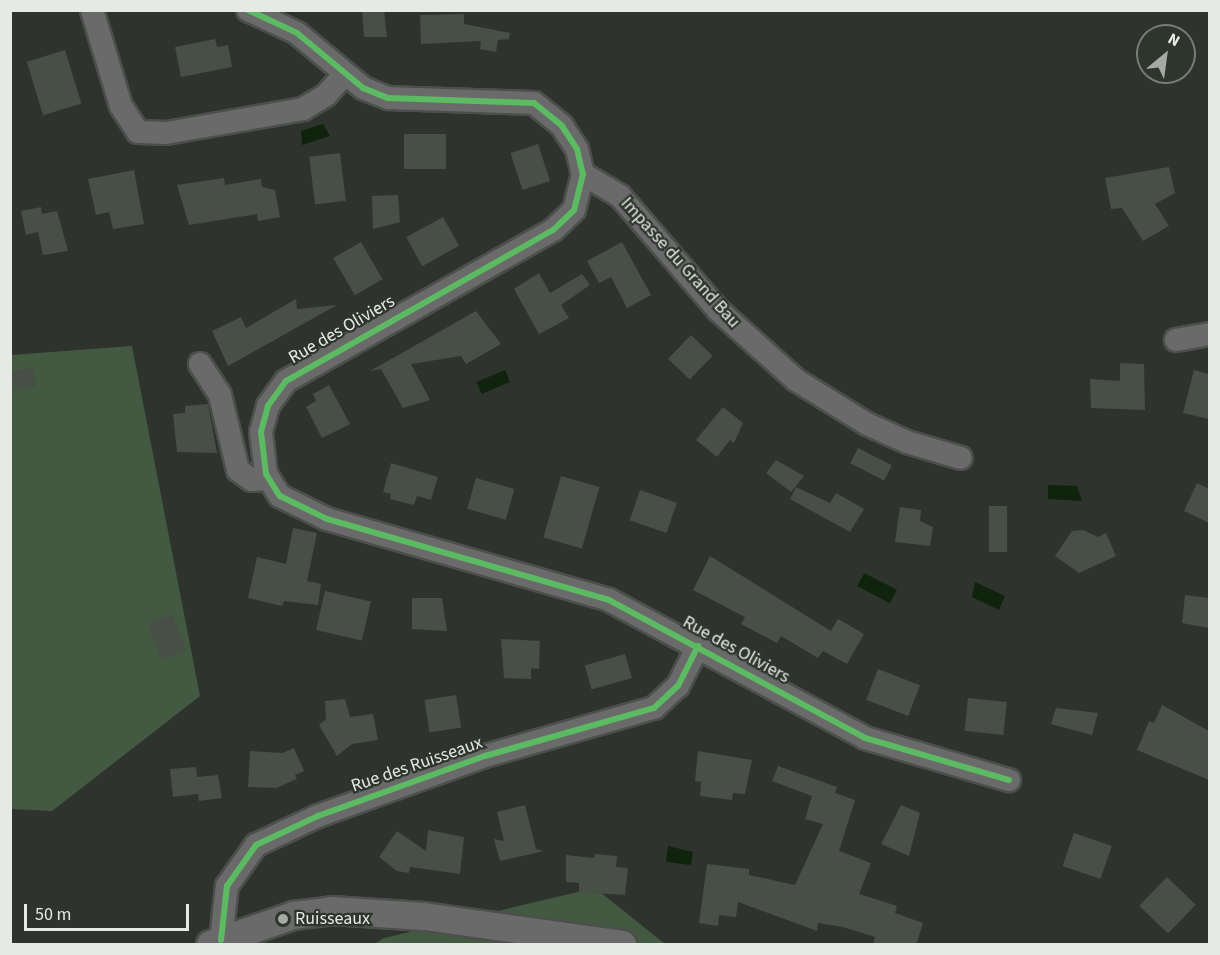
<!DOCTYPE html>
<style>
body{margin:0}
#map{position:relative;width:1220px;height:955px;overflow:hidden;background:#2e332e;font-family:"Source Sans 3",sans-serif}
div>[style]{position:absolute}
.forest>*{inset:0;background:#445941}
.water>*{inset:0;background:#10240d;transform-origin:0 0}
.building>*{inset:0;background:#484f47;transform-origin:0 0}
.roads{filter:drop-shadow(2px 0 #4c4f4c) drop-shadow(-2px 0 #4c4f4c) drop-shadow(0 2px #4c4f4c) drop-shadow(0 -2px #4c4f4c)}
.minor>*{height:22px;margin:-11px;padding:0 11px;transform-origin:11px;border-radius:11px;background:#696a69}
.tertiary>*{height:27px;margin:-13.5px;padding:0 13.5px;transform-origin:13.5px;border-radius:13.5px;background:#696a69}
.cycleway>*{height:6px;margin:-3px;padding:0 3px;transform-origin:3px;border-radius:3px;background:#5cba63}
.dots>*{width:16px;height:16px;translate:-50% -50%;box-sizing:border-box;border:3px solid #2d352c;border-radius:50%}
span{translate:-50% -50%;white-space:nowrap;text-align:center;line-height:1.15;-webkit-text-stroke:4.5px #2d352c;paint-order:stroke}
.street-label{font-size:18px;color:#e5eae4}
.poi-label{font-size:18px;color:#e5eae4}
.left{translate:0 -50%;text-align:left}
.frame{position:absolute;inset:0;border:12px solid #e5eae4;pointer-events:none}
.north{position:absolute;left:1136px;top:24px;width:60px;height:60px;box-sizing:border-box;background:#2d352c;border:2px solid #777d76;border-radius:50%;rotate:29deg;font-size:16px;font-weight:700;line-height:24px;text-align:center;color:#e5eae4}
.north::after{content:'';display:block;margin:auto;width:21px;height:27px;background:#a5aaa4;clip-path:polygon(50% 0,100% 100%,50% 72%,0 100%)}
.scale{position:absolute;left:24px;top:904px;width:165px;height:27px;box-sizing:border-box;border:3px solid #e5eae4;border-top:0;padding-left:8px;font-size:18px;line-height:21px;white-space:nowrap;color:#e5eae4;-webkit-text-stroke:4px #2d352c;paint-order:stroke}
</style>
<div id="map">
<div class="forest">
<div style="clip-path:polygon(132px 346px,200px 696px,52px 811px,11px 809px,11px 355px)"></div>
<div style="clip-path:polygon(595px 888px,665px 944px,374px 944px,384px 938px)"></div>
</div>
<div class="water">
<div style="clip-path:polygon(323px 124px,330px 136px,302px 145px,301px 131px)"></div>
<div style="left:505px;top:370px;width:13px;height:31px;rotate:67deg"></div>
<div style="clip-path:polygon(1048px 485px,1077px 486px,1082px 501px,1048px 499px)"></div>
<div style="left:864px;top:573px;width:37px;height:15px;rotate:27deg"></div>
<div style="clip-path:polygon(975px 582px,1005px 596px,999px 610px,972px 597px)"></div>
<div style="clip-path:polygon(668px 846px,693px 852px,691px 865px,666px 862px)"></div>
</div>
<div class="building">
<div style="clip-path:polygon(362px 10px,384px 10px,387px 37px,364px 37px)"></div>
<div style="clip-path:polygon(464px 14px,464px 24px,510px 33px,509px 39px,498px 40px,496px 52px,480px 49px,481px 41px,421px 44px,420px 15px)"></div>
<div style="clip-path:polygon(215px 39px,217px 47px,228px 45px,232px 67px,181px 77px,175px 47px)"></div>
<div style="left:65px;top:50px;width:56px;height:40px;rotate:73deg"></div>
<div style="left:404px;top:134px;width:42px;height:35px"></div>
<div style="left:538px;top:144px;width:39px;height:29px;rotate:72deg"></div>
<div style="left:340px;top:153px;width:48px;height:31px;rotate:83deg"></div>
<div style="clip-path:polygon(1169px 167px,1175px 193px,1155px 204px,1169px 226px,1143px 241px,1122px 208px,1111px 209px,1105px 178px)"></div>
<div style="clip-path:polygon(134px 170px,144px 224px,113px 229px,109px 212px,96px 215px,88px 179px)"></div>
<div style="clip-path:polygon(224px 178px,225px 185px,261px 179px,262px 187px,275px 190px,280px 217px,258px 221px,257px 214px,189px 225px,177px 185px)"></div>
<div style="clip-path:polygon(398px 195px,400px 222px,373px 229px,372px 196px)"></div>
<div style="clip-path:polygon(41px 207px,42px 214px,57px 211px,68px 251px,43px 255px,38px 232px,26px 235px,21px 211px)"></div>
<div style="left:443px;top:217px;width:33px;height:42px;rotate:61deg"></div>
<div style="left:361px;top:242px;width:43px;height:32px;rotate:60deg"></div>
<div style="clip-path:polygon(622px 242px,651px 295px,627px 308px,611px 277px,599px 283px,587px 261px)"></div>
<div style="clip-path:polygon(539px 273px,550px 293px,582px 274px,590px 285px,561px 305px,569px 318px,539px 334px,514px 289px)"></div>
<div style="clip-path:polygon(296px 299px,297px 309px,337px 305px,228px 366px,212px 331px,241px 317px,246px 328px)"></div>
<div style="clip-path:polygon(476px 311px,501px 344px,466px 364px,461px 356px,411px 364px,430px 400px,403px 408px,381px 369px,370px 371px)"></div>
<div style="left:691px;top:335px;width:30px;height:33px;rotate:44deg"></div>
<div style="clip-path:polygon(1120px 363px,1144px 364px,1145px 410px,1091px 408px,1090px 379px,1120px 381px)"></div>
<div style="clip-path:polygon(33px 367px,36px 386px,10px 391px,10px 372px)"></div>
<div style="clip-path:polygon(1194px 370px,1209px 374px,1209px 419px,1183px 413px)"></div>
<div style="clip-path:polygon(329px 385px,350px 424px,322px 438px,306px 407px,316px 401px,313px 394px)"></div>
<div style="clip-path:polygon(208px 404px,217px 453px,177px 452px,173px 414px,185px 413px,185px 406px)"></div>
<div style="clip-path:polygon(723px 407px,743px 423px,734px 443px,730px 440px,717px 457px,696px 440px)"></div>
<div style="left:858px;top:448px;width:38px;height:17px;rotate:27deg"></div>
<div style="clip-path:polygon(776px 460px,804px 476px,791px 492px,766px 473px)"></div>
<div style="clip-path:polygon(391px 463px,438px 477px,431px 500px,417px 496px,414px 505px,390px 499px,391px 494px,383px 492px)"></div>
<div style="left:561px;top:476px;width:40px;height:64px;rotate:16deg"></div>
<div style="left:476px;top:478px;width:40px;height:32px;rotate:16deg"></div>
<div style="clip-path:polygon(1197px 483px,1209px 489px,1209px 523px,1184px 511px)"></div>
<div style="clip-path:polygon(796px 487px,830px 503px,836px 493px,864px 509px,850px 532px,790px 499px)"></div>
<div style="left:640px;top:490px;width:39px;height:32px;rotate:19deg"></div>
<div style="left:989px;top:506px;width:18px;height:46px"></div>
<div style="clip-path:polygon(900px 507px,921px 510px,920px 521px,933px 527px,930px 546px,895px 542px)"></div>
<div style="clip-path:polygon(293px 528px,317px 533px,307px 581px,321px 584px,318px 605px,284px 601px,282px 606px,248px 598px,257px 557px,286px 564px)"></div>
<div style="clip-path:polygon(1083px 530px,1098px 537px,1106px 533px,1116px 556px,1079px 573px,1055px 556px,1072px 531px)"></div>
<div style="clip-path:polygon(710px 556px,831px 631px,838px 619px,864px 634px,847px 664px,823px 651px,818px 658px,781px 636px,777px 643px,741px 624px,745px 617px,693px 590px)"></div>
<div style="left:325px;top:591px;width:47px;height:40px;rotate:13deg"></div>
<div style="clip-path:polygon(1185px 595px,1209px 598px,1209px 628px,1182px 623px)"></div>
<div style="clip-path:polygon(412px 598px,442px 598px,447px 631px,412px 629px)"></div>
<div style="left:172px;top:614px;width:39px;height:26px;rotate:69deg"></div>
<div style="clip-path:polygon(501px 639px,540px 641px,539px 669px,531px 668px,531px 679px,504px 678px)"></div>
<div style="left:625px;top:654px;width:25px;height:42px;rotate:74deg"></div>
<div style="left:878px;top:669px;width:45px;height:33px;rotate:21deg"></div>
<div style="left:456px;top:695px;width:33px;height:32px;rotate:81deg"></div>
<div style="left:968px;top:698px;width:39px;height:33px;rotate:6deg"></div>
<div style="clip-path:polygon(345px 699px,350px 717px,373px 714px,378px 740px,352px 744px,337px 756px,319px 725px,326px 719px,325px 701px)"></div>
<div style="clip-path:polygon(1162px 705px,1209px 731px,1209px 780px,1137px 750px,1149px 721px,1154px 723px)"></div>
<div style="clip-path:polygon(1056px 708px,1098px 713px,1092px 735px,1051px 724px)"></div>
<div style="clip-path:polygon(294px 748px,304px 771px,295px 775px,297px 779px,276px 788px,248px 787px,250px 751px,282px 753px)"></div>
<div style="clip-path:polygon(698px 751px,752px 760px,745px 794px,733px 793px,732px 800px,700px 796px,701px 782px,695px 781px)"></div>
<div style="clip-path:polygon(778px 766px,837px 787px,835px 793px,855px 800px,839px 851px,871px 863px,859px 894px,897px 906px,895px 913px,923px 923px,916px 945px,873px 945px,875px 937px,843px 927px,818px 923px,817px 931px,738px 902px,736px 917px,719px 915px,718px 926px,699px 923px,707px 864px,749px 869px,749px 875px,795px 885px,823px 824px,805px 819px,812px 796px,772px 781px)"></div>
<div style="clip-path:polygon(196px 767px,197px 777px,218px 775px,222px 798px,199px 801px,198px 794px,173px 797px,170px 769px)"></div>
<div style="clip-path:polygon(525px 805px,536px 849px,544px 851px,500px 861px,494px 839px,504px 841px,497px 812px)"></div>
<div style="clip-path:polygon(901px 805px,920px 813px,909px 856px,881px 844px)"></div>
<div style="clip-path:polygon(428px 830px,464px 837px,460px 874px,410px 867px,409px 873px,397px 871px,379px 857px,397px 831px,426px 851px)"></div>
<div style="left:1074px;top:833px;width:40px;height:35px;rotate:19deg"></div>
<div style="clip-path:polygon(595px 854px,617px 856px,616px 867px,628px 868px,625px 895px,579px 892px,579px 883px,566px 882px,566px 855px,594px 858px)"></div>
<div style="left:1167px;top:877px;width:40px;height:40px;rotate:44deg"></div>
</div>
<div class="roads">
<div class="minor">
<div style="left:92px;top:10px;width:100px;rotate:73.2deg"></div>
<div style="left:121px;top:106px;width:31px;rotate:57deg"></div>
<div style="left:138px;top:132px;width:28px;rotate:2deg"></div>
<div style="left:166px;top:133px;width:139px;rotate:-9.9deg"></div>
<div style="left:303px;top:109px;width:27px;rotate:-31deg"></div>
<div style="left:326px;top:95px;width:28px;rotate:-48deg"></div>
<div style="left:248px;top:10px;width:54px;rotate:25.1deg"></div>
<div style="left:297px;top:33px;width:86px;rotate:39.8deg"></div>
<div style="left:363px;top:88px;width:27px;rotate:22deg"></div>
<div style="left:388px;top:98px;width:146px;rotate:2deg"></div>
<div style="left:534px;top:103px;width:36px;rotate:39deg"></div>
<div style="left:562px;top:126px;width:27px;rotate:57deg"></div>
<div style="left:577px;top:149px;width:26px;rotate:77deg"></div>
<div style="left:583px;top:174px;width:37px;rotate:104deg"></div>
<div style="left:574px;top:210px;width:29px;rotate:136deg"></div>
<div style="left:553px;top:230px;width:307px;rotate:150.5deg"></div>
<div style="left:286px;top:381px;width:31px;rotate:126deg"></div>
<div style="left:268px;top:406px;width:27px;rotate:105deg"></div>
<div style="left:261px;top:432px;width:42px;rotate:83.2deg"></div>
<div style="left:266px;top:474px;width:26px;rotate:58deg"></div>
<div style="left:280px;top:496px;width:52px;rotate:26.1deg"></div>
<div style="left:327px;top:519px;width:293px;rotate:16deg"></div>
<div style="left:609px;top:600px;width:291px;rotate:28.3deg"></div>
<div style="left:865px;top:738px;width:150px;rotate:16.3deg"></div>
<div style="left:583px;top:174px;width:43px;rotate:30.7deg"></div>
<div style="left:620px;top:196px;width:150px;rotate:49.3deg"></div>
<div style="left:718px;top:310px;width:105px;rotate:41.9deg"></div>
<div style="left:796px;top:380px;width:84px;rotate:31.8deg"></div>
<div style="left:867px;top:424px;width:44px;rotate:24.2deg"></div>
<div style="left:907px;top:442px;width:56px;rotate:16.5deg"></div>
<div style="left:1176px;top:340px;width:35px;rotate:-10deg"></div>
<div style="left:200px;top:364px;width:37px;rotate:57deg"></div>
<div style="left:220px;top:395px;width:77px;rotate:76.5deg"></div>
<div style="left:238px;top:470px;width:17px;rotate:36deg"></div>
<div style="left:252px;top:480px;width:16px;rotate:-4deg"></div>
<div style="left:221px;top:940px;width:54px;rotate:-83.7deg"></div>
<div style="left:227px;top:886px;width:50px;rotate:-54.7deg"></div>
<div style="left:256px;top:845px;width:68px;rotate:-25.1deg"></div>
<div style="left:318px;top:816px;width:177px;rotate:-19.8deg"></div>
<div style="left:485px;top:756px;width:176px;rotate:-15.9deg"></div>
<div style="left:654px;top:708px;width:33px;rotate:-43deg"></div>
<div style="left:678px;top:686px;width:45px;rotate:-63.4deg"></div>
</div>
<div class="tertiary">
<div style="left:210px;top:944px;width:88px;rotate:-19.3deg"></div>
<div style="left:293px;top:915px;width:38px;rotate:-7deg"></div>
<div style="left:331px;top:910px;width:93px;rotate:3.7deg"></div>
<div style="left:424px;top:916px;width:200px;rotate:8deg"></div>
</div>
</div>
<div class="cycleway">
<div style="left:248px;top:10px;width:54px;rotate:25.1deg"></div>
<div style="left:297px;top:33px;width:86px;rotate:39.8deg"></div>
<div style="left:363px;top:88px;width:27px;rotate:22deg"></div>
<div style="left:388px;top:98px;width:146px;rotate:2deg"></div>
<div style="left:534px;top:103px;width:36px;rotate:39deg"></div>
<div style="left:562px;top:126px;width:27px;rotate:57deg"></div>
<div style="left:577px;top:149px;width:26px;rotate:77deg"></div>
<div style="left:583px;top:174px;width:37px;rotate:104deg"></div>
<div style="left:574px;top:210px;width:29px;rotate:136deg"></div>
<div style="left:553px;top:230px;width:307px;rotate:150.5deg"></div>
<div style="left:286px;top:381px;width:31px;rotate:126deg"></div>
<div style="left:268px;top:406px;width:27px;rotate:105deg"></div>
<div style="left:261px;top:432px;width:42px;rotate:83.2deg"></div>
<div style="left:266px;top:474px;width:26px;rotate:58deg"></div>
<div style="left:280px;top:496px;width:52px;rotate:26.1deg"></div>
<div style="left:327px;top:519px;width:293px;rotate:16deg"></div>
<div style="left:609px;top:600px;width:291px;rotate:28.3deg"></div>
<div style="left:865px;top:738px;width:150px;rotate:16.3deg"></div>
<div style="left:221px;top:940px;width:54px;rotate:-83.7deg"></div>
<div style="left:227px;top:886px;width:50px;rotate:-54.7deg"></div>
<div style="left:256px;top:845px;width:68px;rotate:-25.1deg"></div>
<div style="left:318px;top:816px;width:177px;rotate:-19.8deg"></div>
<div style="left:485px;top:756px;width:176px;rotate:-15.9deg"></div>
<div style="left:654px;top:708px;width:33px;rotate:-43deg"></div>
<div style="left:678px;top:686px;width:45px;rotate:-63.4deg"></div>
</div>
<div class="dots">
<div style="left:283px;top:919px;background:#a5aaa4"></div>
</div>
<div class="street-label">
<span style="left:680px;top:263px;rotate:48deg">Impasse du Grand Bau</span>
<span style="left:342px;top:330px;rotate:-30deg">Rue des Oliviers</span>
<span style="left:736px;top:650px;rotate:29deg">Rue des Oliviers</span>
<span style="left:417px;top:765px;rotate:-19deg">Rue des Ruisseaux</span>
</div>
<div class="poi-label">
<span class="left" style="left:295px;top:919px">Ruisseaux</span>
</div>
<div class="frame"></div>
<div class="north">N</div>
<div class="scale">50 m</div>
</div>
